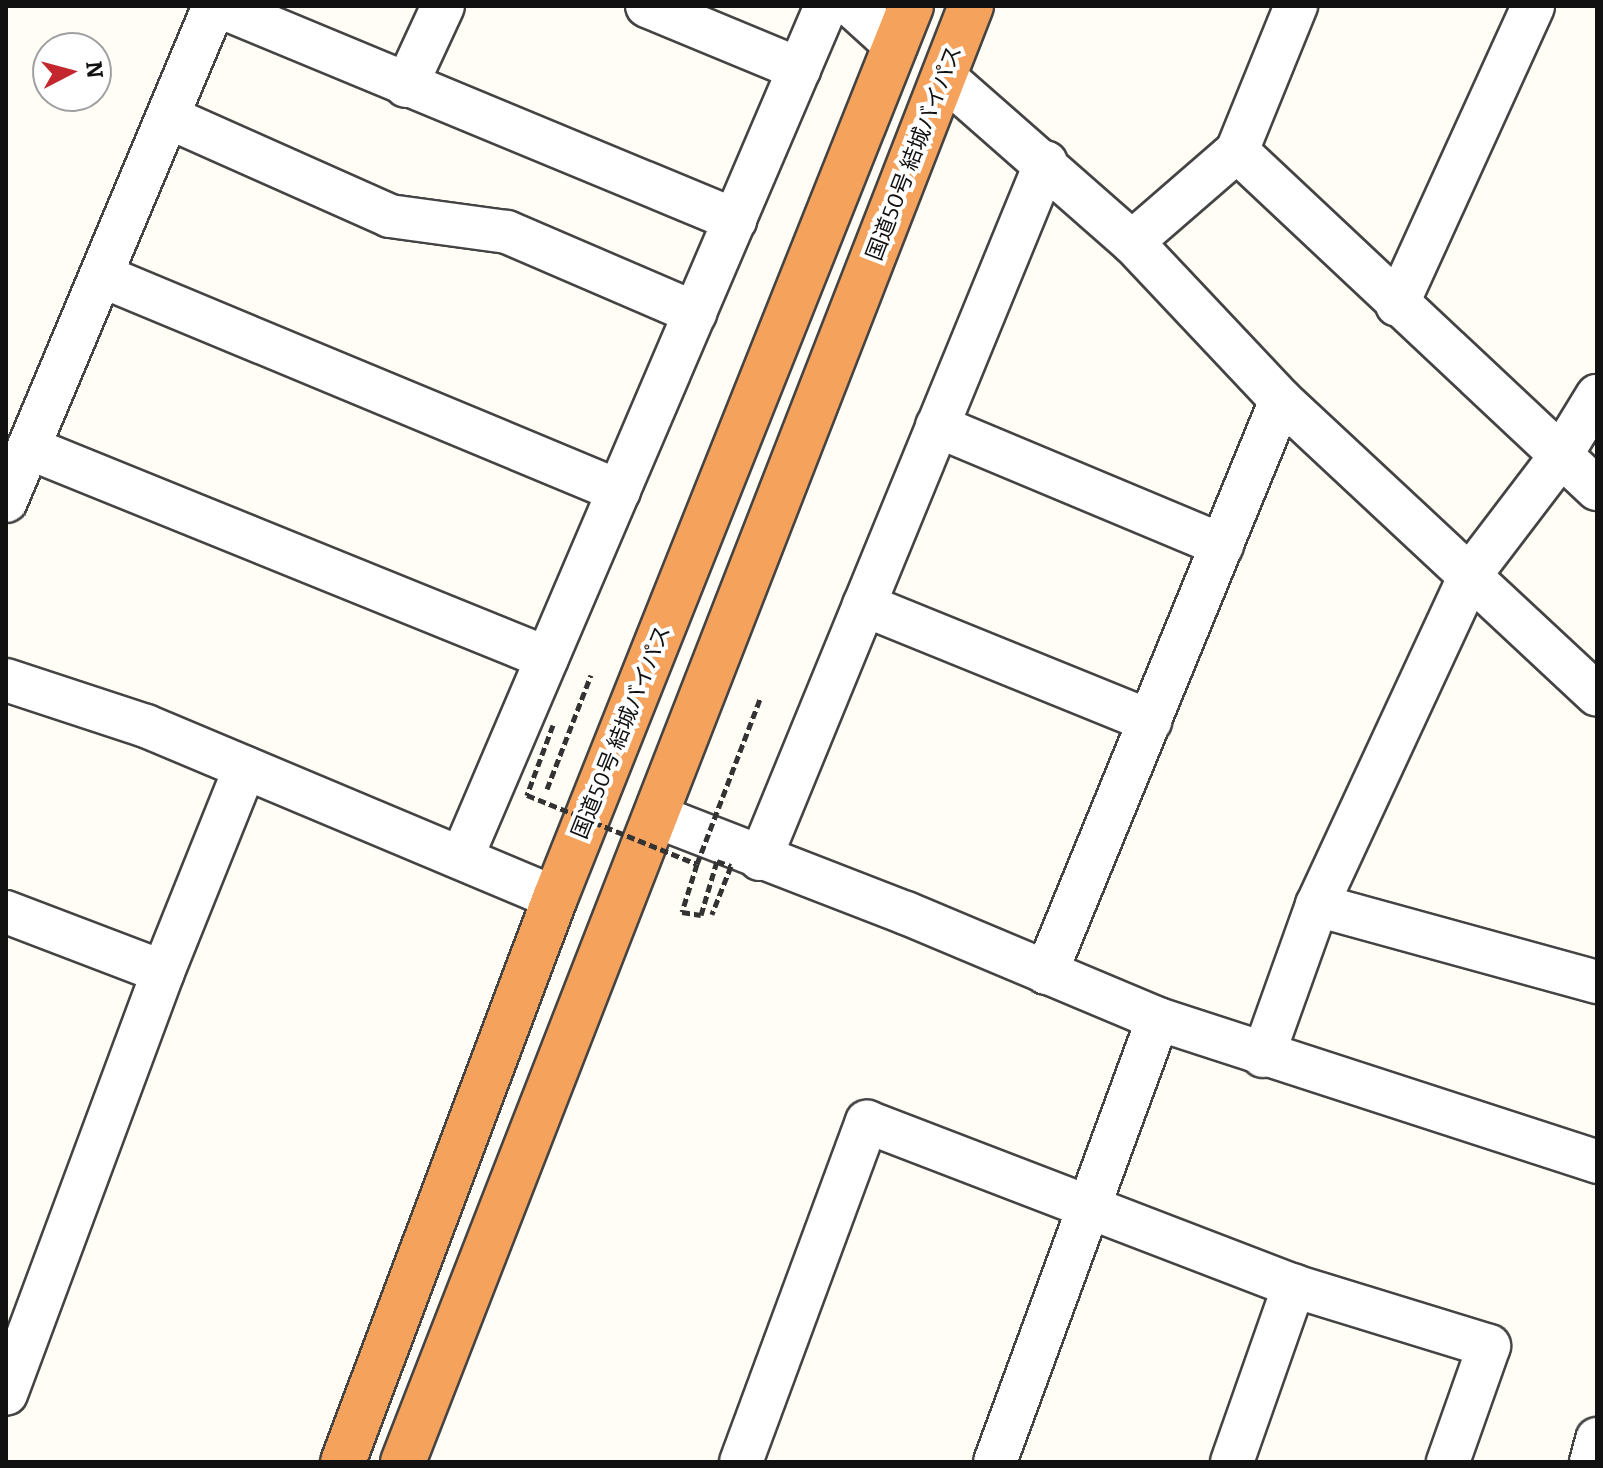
<!DOCTYPE html>
<meta charset="utf-8">
<style>
body{margin:0}
#map{position:relative;width:1603px;height:1468px;overflow:hidden;background:#fffdf5;font-family:Bitter,"Noto Sans JP",serif}
div>[style]{position:absolute}
.path>*{height:5px;margin-top:-2.5px;transform-origin:0;background:repeating-linear-gradient(90deg,#333 0 8px,transparent 0 12px)}
.roads{filter:drop-shadow(2px 0 #444) drop-shadow(-2px 0 #444) drop-shadow(0 2px #444) drop-shadow(0 -2px #444)}
.minor>*{height:42px;margin:-21px;padding:0 21px;transform-origin:21px;border-radius:21px;background:#fff}
.highway>*{height:44px;margin:-22px;padding:0 22px;transform-origin:22px;border-radius:22px;background:#f5a25d}
.path-bridge>*{height:5px;margin-top:-2.5px;transform-origin:0;background:repeating-linear-gradient(90deg,#333 0 8px,transparent 0 12px)}
span{translate:-50% -50%;white-space:nowrap;text-align:center;line-height:1.15;-webkit-text-stroke:8px #fff;paint-order:stroke}
.street-label{font-size:22px;color:#111}
.frame{position:absolute;inset:0;border:8px solid #111;pointer-events:none}
.north{position:absolute;left:32px;top:32px;width:80px;height:80px;box-sizing:border-box;background:#fff;border:2px solid #a0a0a0;border-radius:50%;rotate:84deg;font-size:22px;font-weight:700;line-height:32px;text-align:center;color:#111}
.north::after{content:'';display:block;margin:auto;width:28px;height:36px;background:#c4262e;clip-path:polygon(50% 0,100% 100%,50% 72%,0 100%)}
</style>
<div id="map">
<div class="path">
<div style="left:547px;top:789px;width:122px;rotate:-68.9deg"></div>
</div>
<div class="roads">
<div class="minor">
<div style="left:219px;top:6px;width:559px;rotate:22.53deg"></div>
<div style="left:647px;top:6px;width:165px;rotate:22.5deg"></div>
<div style="left:852px;top:6px;width:59px;rotate:42.3deg"></div>
<div style="left:944px;top:77px;width:250px;rotate:41.3deg"></div>
<div style="left:1132px;top:242px;width:217px;rotate:46.7deg"></div>
<div style="left:1281px;top:400px;width:432px;rotate:43deg"></div>
<div style="left:406px;top:86px;width:88px;rotate:-65.2deg"></div>
<div style="left:170px;top:118px;width:241px;rotate:24deg"></div>
<div style="left:390px;top:216px;width:118px;rotate:7.8deg"></div>
<div style="left:507px;top:232px;width:205px;rotate:23.3deg"></div>
<div style="left:1237px;top:151px;width:494px;rotate:43.2deg"></div>
<div style="left:1132px;top:242px;width:139px;rotate:-40.9deg"></div>
<div style="left:1237px;top:151px;width:157px;rotate:-67.9deg"></div>
<div style="left:102px;top:276px;width:560px;rotate:22.58deg"></div>
<div style="left:1397px;top:305px;width:328px;rotate:-65.5deg"></div>
<div style="left:937px;top:426px;width:309px;rotate:22.7deg"></div>
<div style="left:29px;top:448px;width:559px;rotate:22.07deg"></div>
<div style="left:6px;top:501px;width:537px;rotate:-67.21deg"></div>
<div style="left:864px;top:605px;width:309px;rotate:22.1deg"></div>
<div style="left:6px;top:680px;width:147px;rotate:18.2deg"></div>
<div style="left:146px;top:726px;width:444px;rotate:22.8deg"></div>
<div style="left:658px;top:817px;width:266px;rotate:21.2deg"></div>
<div style="left:906px;top:913px;width:273px;rotate:22.8deg"></div>
<div style="left:1158px;top:1019px;width:462px;rotate:18deg"></div>
<div style="left:462px;top:857px;width:926px;rotate:-66.84deg"></div>
<div style="left:760px;top:859px;width:753px;rotate:-67.69deg"></div>
<div style="left:1317px;top:905px;width:290px;rotate:15.4deg"></div>
<div style="left:6px;top:912px;width:168px;rotate:20.9deg"></div>
<div style="left:163px;top:972px;width:450px;rotate:110.4deg"></div>
<div style="left:163px;top:972px;width:220px;rotate:-68.1deg"></div>
<div style="left:1046px;top:973px;width:619px;rotate:-67.7deg"></div>
<div style="left:1263px;top:1056px;width:160px;rotate:-70.3deg"></div>
<div style="left:1317px;top:905px;width:364px;rotate:-65.1deg"></div>
<div style="left:1470px;top:575px;width:147px;rotate:-52.7deg"></div>
<div style="left:1559px;top:458px;width:73px;rotate:-58.5deg"></div>
<div style="left:741px;top:1462px;width:363px;rotate:-69.7deg"></div>
<div style="left:867px;top:1122px;width:457px;rotate:21deg"></div>
<div style="left:1294px;top:1286px;width:204px;rotate:17.1deg"></div>
<div style="left:1489px;top:1346px;width:123px;rotate:109.5deg"></div>
<div style="left:995px;top:1462px;width:472px;rotate:-69.8deg"></div>
<div style="left:1232px;top:1462px;width:187px;rotate:-70.6deg"></div>
<div style="left:1591px;top:1462px;width:24px;rotate:-75deg"></div>
</div>
<div class="highway">
<div style="left:343px;top:1462px;width:603px;rotate:-69.4deg"></div>
<div style="left:555px;top:898px;width:960px;rotate:-68.24deg"></div>
<div style="left:403px;top:1462px;width:1563px;rotate:-68.69deg"></div>
</div>
</div>
<div class="path-bridge">
<div style="left:553px;top:725px;width:75px;rotate:110.4deg"></div>
<div style="left:527px;top:795px;width:183px;rotate:22.1deg"></div>
<div style="left:697px;top:864px;width:50px;rotate:107.4deg"></div>
<div style="left:682px;top:912px;width:19px;rotate:9deg"></div>
<div style="left:701px;top:915px;width:56px;rotate:-73.5deg"></div>
<div style="left:717px;top:861px;width:15px;rotate:20deg"></div>
<div style="left:731px;top:866px;width:52px;rotate:111.6deg"></div>
<div style="left:697px;top:864px;width:177px;rotate:-69.1deg"></div>
</div>
<div class="street-label">
<span style="left:914px;top:153px;rotate:-69deg">国道50号 結城バイパス</span>
<span style="left:621px;top:732px;rotate:-68deg">国道50号 結城バイパス</span>
</div>
<div class="frame"></div>
<div class="north">N</div>
</div>
